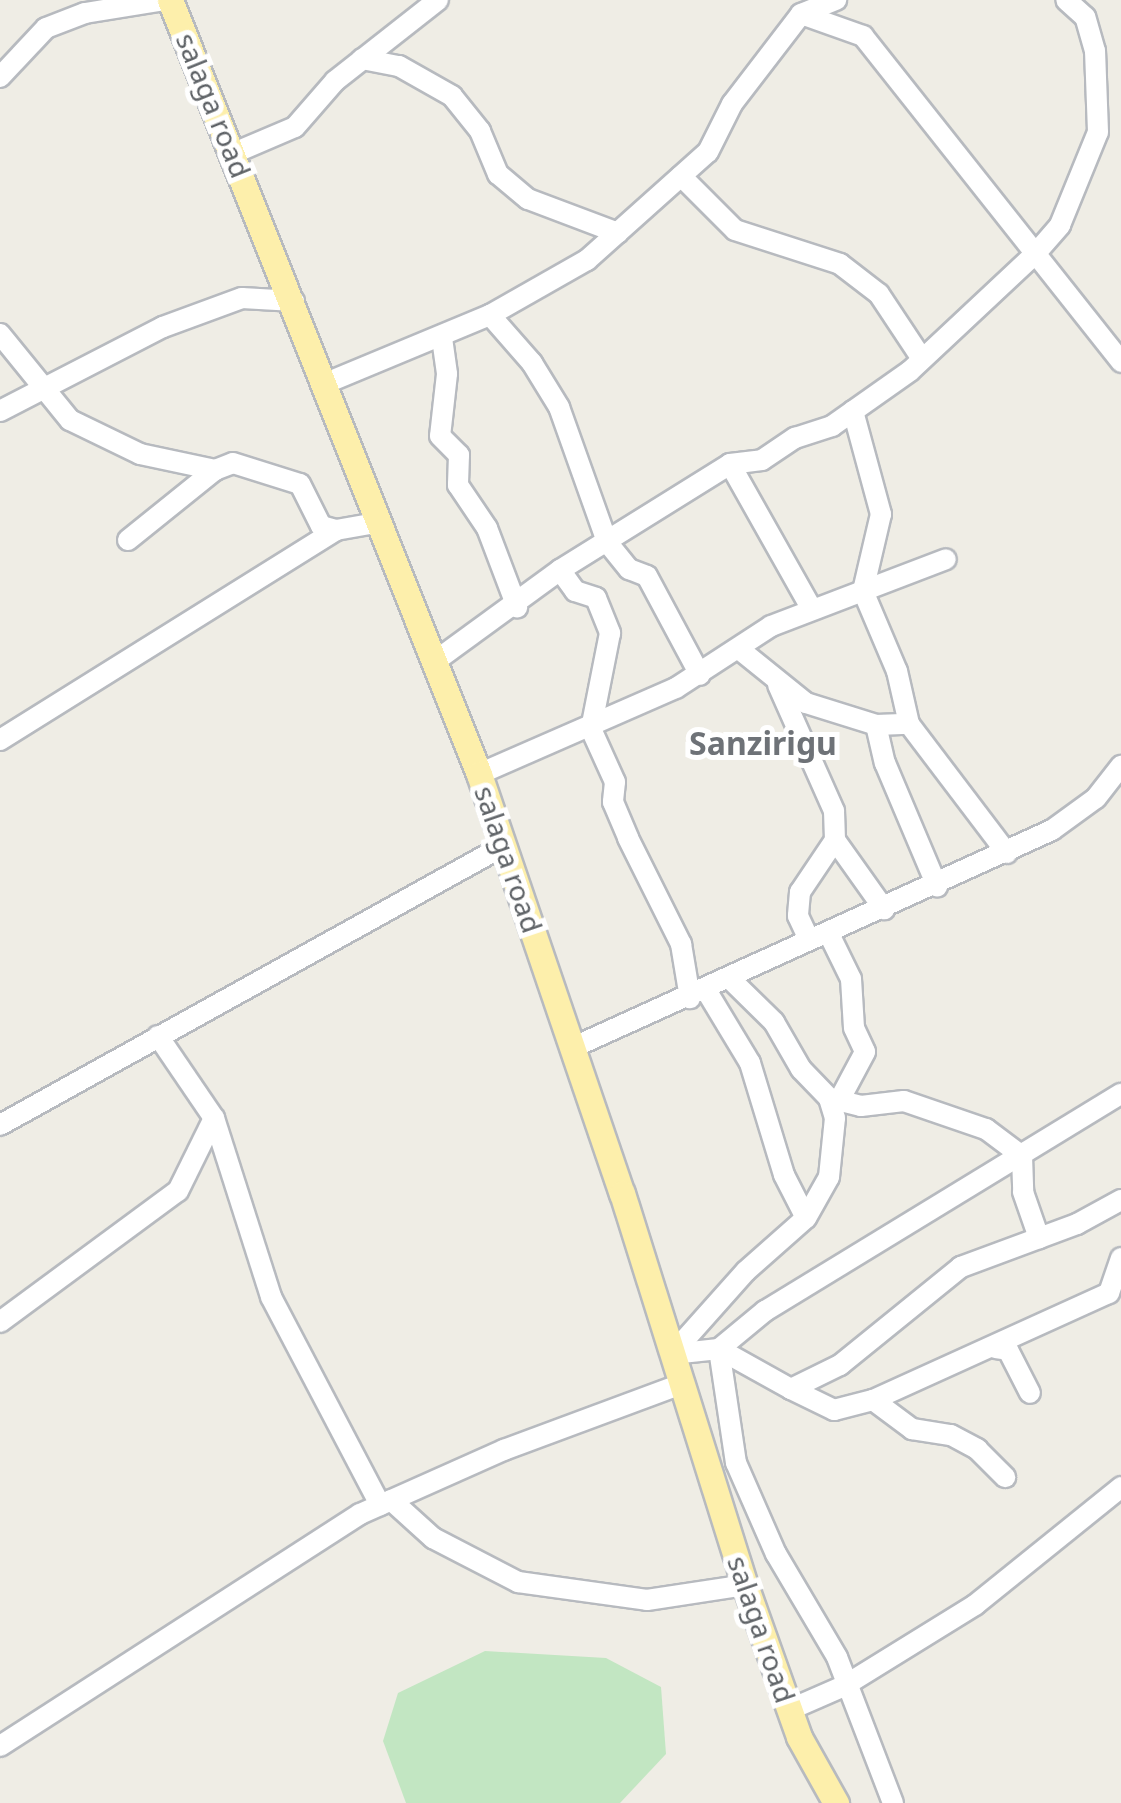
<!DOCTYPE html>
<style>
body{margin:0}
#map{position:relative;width:1121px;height:1803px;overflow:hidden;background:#efede5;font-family:"Noto Sans",sans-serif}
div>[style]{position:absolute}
.green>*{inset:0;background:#c2e6c2}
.roads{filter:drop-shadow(2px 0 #b7babf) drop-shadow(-2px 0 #b7babf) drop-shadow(0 2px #b7babf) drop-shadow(0 -2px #b7babf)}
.minor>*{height:20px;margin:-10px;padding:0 10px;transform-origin:10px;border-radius:10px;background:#fff}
.major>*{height:25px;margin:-12.5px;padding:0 12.5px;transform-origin:12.5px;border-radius:12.5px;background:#fdefab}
span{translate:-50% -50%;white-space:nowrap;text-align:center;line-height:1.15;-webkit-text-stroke:10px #fff;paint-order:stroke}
.street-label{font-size:28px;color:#5d6165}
.quarter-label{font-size:32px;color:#6e7277;font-weight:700}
</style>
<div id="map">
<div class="green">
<div style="clip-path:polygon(485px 1651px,606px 1658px,661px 1687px,666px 1754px,620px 1803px,406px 1803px,383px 1741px,398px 1693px)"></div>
</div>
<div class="roads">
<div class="minor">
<div style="left:801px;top:14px;width:66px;rotate:19.5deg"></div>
<div style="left:863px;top:36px;width:416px;rotate:51.6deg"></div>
<div style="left:362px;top:59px;width:38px;rotate:11deg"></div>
<div style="left:399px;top:66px;width:61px;rotate:29.5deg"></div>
<div style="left:452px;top:96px;width:45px;rotate:51.3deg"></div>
<div style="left:480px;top:131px;width:47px;rotate:67.3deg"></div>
<div style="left:498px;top:174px;width:39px;rotate:40deg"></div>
<div style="left:528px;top:199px;width:96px;rotate:20.7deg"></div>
<div style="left:0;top:77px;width:67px;rotate:-46.8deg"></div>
<div style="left:46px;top:28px;width:42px;rotate:-21deg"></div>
<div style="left:85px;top:13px;width:80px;rotate:-9.3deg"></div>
<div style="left:234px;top:153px;width:66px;rotate:-23.1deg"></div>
<div style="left:295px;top:127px;width:61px;rotate:-49deg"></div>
<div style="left:335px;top:81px;width:131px;rotate:-38.2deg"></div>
<div style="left:681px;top:176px;width:76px;rotate:45deg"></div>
<div style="left:735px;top:230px;width:110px;rotate:17.9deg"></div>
<div style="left:840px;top:264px;width:49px;rotate:37.6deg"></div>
<div style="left:879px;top:294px;width:74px;rotate:56.5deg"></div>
<div style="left:490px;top:315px;width:64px;rotate:48.8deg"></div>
<div style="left:532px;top:363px;width:52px;rotate:58.5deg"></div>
<div style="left:559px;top:407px;width:143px;rotate:70.4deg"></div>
<div style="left:607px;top:542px;width:35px;rotate:51deg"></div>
<div style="left:629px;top:569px;width:19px;rotate:21deg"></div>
<div style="left:647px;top:576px;width:112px;rotate:61.8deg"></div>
<div style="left:0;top:334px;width:111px;rotate:50.9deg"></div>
<div style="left:70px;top:420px;width:78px;rotate:25.9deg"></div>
<div style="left:140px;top:454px;width:77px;rotate:12deg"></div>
<div style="left:215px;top:470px;width:19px;rotate:-21deg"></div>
<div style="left:233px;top:463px;width:70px;rotate:17.4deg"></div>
<div style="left:300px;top:484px;width:47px;rotate:63.4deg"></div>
<div style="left:321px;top:526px;width:16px;rotate:15deg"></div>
<div style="left:442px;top:338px;width:36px;rotate:82deg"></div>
<div style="left:447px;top:374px;width:62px;rotate:96.4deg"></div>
<div style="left:440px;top:436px;width:27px;rotate:45deg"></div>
<div style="left:459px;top:455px;width:30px;rotate:92deg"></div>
<div style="left:458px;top:485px;width:52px;rotate:56deg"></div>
<div style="left:487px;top:528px;width:85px;rotate:69.2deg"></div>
<div style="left:324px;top:384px;width:180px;rotate:-22.6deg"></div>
<div style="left:490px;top:315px;width:112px;rotate:-29.6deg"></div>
<div style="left:587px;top:260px;width:162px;rotate:-41.8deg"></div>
<div style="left:708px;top:152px;width:54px;rotate:-63.4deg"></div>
<div style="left:732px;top:104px;width:113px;rotate:-52.5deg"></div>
<div style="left:801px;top:14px;width:38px;rotate:-22deg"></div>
<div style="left:0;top:411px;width:183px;rotate:-27.3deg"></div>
<div style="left:163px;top:327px;width:84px;rotate:-20.2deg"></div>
<div style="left:242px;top:298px;width:52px;rotate:3.3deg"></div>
<div style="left:853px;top:411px;width:107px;rotate:74.8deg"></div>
<div style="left:881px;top:514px;width:79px;rotate:103.2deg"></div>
<div style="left:863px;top:591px;width:87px;rotate:67deg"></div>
<div style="left:897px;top:671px;width:54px;rotate:77.2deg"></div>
<div style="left:909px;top:724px;width:162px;rotate:52.8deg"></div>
<div style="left:730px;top:464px;width:165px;rotate:60.6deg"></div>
<div style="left:128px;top:540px;width:112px;rotate:-38.8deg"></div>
<div style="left:560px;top:570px;width:26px;rotate:54deg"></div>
<div style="left:575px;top:591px;width:22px;rotate:18deg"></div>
<div style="left:596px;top:598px;width:38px;rotate:68deg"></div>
<div style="left:610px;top:633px;width:98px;rotate:101.2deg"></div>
<div style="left:591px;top:729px;width:58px;rotate:65.6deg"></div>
<div style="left:615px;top:782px;width:20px;rotate:96deg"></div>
<div style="left:613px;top:802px;width:39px;rotate:67deg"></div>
<div style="left:628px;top:838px;width:119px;rotate:63.4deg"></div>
<div style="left:681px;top:944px;width:55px;rotate:80.5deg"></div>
<div style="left:739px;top:649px;width:86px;rotate:38.9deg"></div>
<div style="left:806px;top:703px;width:73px;rotate:17.4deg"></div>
<div style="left:876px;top:725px;width:33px;rotate:-2deg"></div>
<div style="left:434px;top:662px;width:156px;rotate:-36.1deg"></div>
<div style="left:560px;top:570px;width:200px;rotate:-31.9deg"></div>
<div style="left:730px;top:464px;width:32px;rotate:-7deg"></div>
<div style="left:762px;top:460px;width:40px;rotate:-34deg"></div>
<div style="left:795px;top:438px;width:39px;rotate:-18deg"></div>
<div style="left:832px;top:426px;width:95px;rotate:-35.2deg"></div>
<div style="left:910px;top:371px;width:173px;rotate:-43.1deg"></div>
<div style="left:1036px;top:253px;width:37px;rotate:-49deg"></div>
<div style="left:1060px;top:225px;width:100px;rotate:-67.8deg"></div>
<div style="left:1098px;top:132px;width:81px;rotate:-92.1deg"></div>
<div style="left:1095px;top:51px;width:35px;rotate:-106deg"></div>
<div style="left:1085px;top:17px;width:25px;rotate:-138deg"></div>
<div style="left:778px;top:685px;width:138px;rotate:66deg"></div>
<div style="left:834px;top:811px;width:29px;rotate:88deg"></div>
<div style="left:835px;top:840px;width:63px;rotate:123.9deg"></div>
<div style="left:800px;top:892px;width:24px;rotate:95deg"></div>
<div style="left:798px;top:916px;width:26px;rotate:65deg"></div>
<div style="left:876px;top:725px;width:39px;rotate:77deg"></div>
<div style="left:885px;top:763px;width:134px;rotate:67.1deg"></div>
<div style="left:0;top:740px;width:396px;rotate:-32deg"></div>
<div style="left:336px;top:530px;width:39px;rotate:-10deg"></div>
<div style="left:479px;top:774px;width:215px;rotate:-23.6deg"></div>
<div style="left:676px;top:688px;width:113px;rotate:-33.1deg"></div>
<div style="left:771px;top:626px;width:187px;rotate:-20.9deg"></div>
<div style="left:835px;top:840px;width:85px;rotate:54.6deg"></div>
<div style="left:828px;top:932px;width:52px;rotate:63.9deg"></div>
<div style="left:851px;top:979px;width:49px;rotate:86.5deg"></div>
<div style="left:854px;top:1028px;width:26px;rotate:65deg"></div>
<div style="left:865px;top:1052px;width:51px;rotate:118.1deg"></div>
<div style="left:706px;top:990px;width:85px;rotate:58.9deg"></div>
<div style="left:750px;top:1063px;width:117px;rotate:73.1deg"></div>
<div style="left:784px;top:1175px;width:48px;rotate:62.9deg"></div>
<div style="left:158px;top:1036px;width:99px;rotate:55.7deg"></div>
<div style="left:214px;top:1118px;width:188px;rotate:72.3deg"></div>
<div style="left:271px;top:1297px;width:235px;rotate:62.3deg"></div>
<div style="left:574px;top:1047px;width:525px;rotate:-24.42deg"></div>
<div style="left:1052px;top:830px;width:54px;rotate:-36deg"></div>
<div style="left:1096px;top:798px;width:41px;rotate:-52deg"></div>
<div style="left:829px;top:1098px;width:33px;rotate:14deg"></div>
<div style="left:861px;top:1106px;width:43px;rotate:-6.6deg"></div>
<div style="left:904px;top:1101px;width:87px;rotate:18.9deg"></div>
<div style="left:986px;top:1129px;width:45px;rotate:36.9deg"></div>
<div style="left:1022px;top:1156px;width:36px;rotate:88deg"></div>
<div style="left:1023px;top:1192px;width:49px;rotate:70.8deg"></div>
<div style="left:0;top:1125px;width:577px;rotate:-29.01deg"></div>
<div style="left:0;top:1322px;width:221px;rotate:-36.4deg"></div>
<div style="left:178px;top:1191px;width:81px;rotate:-63.7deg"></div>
<div style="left:996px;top:1348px;width:12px;rotate:9deg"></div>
<div style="left:1008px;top:1350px;width:48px;rotate:62.9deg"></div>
<div style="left:672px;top:1354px;width:47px;rotate:-6.1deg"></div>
<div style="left:719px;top:1349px;width:82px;rotate:29.1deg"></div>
<div style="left:791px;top:1389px;width:55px;rotate:-26.1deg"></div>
<div style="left:840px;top:1365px;width:156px;rotate:-39deg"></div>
<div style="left:961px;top:1267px;width:124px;rotate:-20.3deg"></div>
<div style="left:1077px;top:1224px;width:50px;rotate:-28.6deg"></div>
<div style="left:672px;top:1354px;width:111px;rotate:-48.3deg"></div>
<div style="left:746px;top:1271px;width:80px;rotate:-41.5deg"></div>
<div style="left:806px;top:1218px;width:47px;rotate:-60.7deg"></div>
<div style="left:829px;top:1177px;width:59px;rotate:-84.2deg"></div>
<div style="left:835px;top:1118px;width:21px;rotate:-107deg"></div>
<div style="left:829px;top:1098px;width:40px;rotate:-134deg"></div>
<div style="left:801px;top:1069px;width:54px;rotate:-119.9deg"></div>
<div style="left:774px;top:1022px;width:63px;rotate:-135.6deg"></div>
<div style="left:791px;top:1389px;width:48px;rotate:26deg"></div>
<div style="left:834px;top:1410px;width:40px;rotate:-14.4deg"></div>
<div style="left:873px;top:1400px;width:259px;rotate:-24.4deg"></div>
<div style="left:1109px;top:1293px;width:37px;rotate:-71deg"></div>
<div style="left:873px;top:1400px;width:49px;rotate:36.6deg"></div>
<div style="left:912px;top:1429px;width:39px;rotate:9deg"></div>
<div style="left:951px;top:1435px;width:30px;rotate:28deg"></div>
<div style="left:977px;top:1449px;width:40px;rotate:45deg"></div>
<div style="left:391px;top:1500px;width:57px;rotate:42.1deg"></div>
<div style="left:433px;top:1538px;width:96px;rotate:27.4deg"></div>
<div style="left:518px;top:1582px;width:130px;rotate:7.9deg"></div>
<div style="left:647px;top:1600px;width:99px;rotate:-8.7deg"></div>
<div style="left:789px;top:1710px;width:60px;rotate:-23.6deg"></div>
<div style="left:844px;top:1686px;width:154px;rotate:-31.7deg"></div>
<div style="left:975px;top:1605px;width:188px;rotate:-38.9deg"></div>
<div style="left:0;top:1746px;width:428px;rotate:-32.8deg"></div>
<div style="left:360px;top:1514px;width:158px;rotate:-24deg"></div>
<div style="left:504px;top:1450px;width:189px;rotate:-20.4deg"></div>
<div style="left:893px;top:1803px;width:156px;rotate:-111deg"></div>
<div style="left:837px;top:1657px;width:120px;rotate:-120.6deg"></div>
<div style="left:776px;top:1554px;width:99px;rotate:-113.7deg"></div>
<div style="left:736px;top:1463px;width:115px;rotate:-98.5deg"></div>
<div style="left:719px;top:1349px;width:60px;rotate:-39.6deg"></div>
<div style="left:765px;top:1311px;width:417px;rotate:-31.4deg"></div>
</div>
<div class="major">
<div style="left:170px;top:0;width:833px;rotate:68.24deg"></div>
<div style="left:479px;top:774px;width:443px;rotate:71.2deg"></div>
<div style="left:622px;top:1193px;width:411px;rotate:72.6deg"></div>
<div style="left:745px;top:1585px;width:161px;rotate:70.4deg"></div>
<div style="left:799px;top:1737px;width:76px;rotate:60.7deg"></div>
</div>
</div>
<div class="street-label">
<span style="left:214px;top:105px;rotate:68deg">salaga road</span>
<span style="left:509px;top:859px;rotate:71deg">salaga road</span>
<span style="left:762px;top:1629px;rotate:71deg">salaga road</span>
</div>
<div class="quarter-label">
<span style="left:763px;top:743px">Sanzirigu</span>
</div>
</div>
